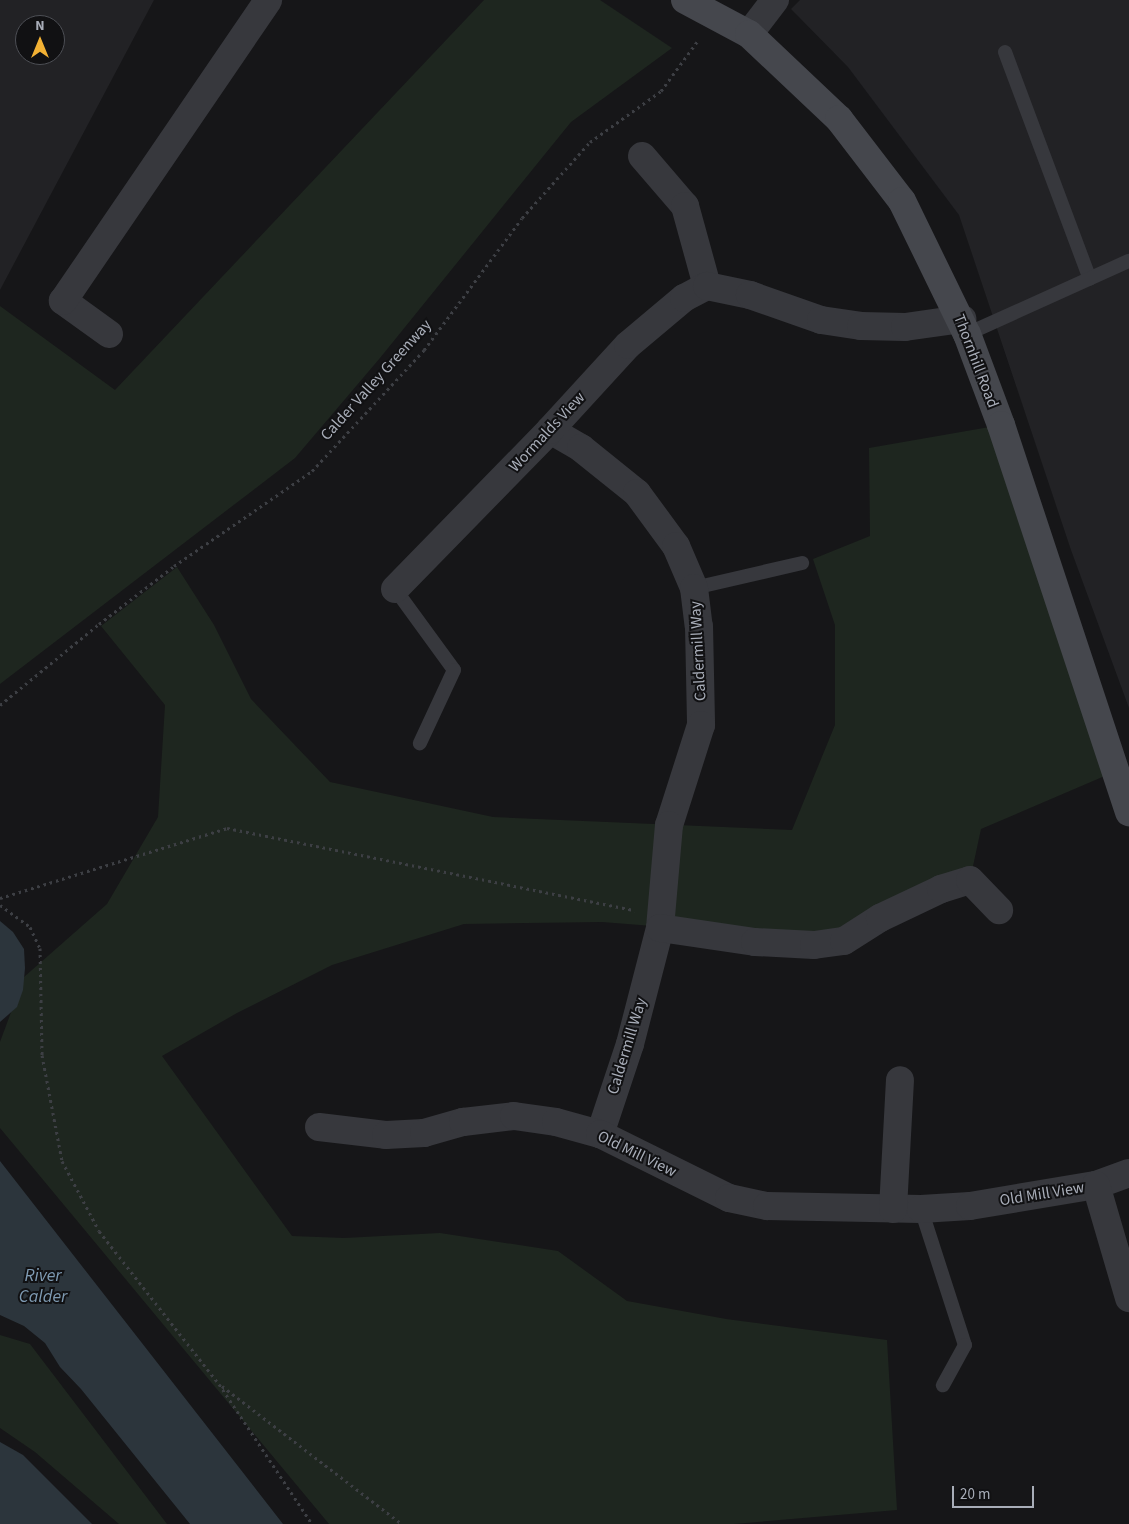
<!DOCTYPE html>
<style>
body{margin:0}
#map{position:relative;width:1129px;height:1524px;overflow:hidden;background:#161618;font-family:"Source Sans 3",sans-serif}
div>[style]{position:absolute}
.built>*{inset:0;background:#222225}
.green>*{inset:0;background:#1e261f}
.water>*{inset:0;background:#2c353c}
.path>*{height:3px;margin-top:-1.5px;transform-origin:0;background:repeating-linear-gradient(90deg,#3d3f44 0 2.5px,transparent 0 6.5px)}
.service>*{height:14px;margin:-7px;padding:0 7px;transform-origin:7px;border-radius:7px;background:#37383d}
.minor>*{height:28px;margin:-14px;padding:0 14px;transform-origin:14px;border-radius:14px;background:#37383d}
.secondary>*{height:28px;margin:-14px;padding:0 14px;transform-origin:14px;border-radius:14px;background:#45474d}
span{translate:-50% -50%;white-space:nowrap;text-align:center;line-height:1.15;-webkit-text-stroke:4px #111113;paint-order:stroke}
.street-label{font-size:16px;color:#a8adb8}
.water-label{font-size:18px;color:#7f9bb3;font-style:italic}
.north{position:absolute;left:15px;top:15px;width:50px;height:50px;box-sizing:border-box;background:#111113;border:1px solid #4d4f55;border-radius:50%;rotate:0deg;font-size:14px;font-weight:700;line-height:20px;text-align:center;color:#a8adb8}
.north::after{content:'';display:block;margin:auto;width:18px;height:22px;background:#f2b134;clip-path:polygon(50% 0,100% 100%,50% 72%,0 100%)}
.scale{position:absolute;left:952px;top:1486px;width:82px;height:22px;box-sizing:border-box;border:2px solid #a8adb8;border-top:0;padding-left:6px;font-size:15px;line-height:18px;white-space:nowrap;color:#a8adb8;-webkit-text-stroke:4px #111113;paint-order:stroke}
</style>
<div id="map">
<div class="built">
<div style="clip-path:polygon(evenodd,0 0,154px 0,0 290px,0 0,25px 25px,55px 25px,55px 55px,25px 55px,25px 25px)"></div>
<div style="clip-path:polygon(800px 0,1129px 0,1129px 708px,1071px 550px,959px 215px,848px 67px,791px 9px)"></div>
</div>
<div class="green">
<div style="clip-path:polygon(484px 0,600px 0,672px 48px,571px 122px,380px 358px,295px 458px,0 684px,0 306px,115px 390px)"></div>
<div style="clip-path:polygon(1001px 425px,1114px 772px,981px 829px,970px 880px,844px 941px,602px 922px,464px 924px,332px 965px,237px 1013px,162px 1056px,292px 1236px,344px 1238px,440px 1233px,558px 1251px,627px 1301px,726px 1319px,887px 1340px,897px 1510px,734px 1524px,329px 1524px,0 1128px,0 1042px,24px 977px,107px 904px,158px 817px,165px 705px,101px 626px,177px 567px,214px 625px,251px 699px,330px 782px,493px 817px,792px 830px,835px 725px,835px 625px,813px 559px,870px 536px,869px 448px)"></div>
<div style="clip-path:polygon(0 1335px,30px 1344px,167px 1524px,119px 1524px,35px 1452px,0 1428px)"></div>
</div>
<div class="water">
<div style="clip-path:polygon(0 921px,13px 932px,24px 949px,25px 968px,23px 990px,17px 1007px,0 1022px)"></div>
<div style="clip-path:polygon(0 1161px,283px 1524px,190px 1524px,81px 1389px,60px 1367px,45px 1343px,24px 1326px,0 1315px)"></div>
<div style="clip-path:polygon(0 1442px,23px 1455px,92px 1524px,0 1524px)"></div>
</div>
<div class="path">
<div style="left:0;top:705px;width:128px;rotate:-39.3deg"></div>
<div style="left:99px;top:624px;width:95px;rotate:-37.7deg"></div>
<div style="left:174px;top:566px;width:168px;rotate:-34.5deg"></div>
<div style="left:312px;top:471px;width:165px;rotate:-47.2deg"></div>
<div style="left:424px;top:350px;width:164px;rotate:-53.4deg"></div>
<div style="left:522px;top:218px;width:102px;rotate:-48.2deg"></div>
<div style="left:590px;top:142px;width:87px;rotate:-35.7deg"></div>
<div style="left:661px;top:91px;width:64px;rotate:-53.8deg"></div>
<div style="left:0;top:898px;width:238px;rotate:-17.1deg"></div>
<div style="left:227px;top:828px;width:416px;rotate:11.4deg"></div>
<div style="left:0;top:905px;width:37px;rotate:36deg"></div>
<div style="left:30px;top:927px;width:23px;rotate:65deg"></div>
<div style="left:40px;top:948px;width:107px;rotate:88.9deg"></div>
<div style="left:42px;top:1055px;width:108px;rotate:79.3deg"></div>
<div style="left:62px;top:1161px;width:79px;rotate:62.1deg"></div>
<div style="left:99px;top:1231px;width:194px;rotate:51.9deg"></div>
<div style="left:219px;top:1384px;width:168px;rotate:56.4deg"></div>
<div style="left:222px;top:1386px;width:227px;rotate:37.5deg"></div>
</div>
<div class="service">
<div style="left:1005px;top:52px;width:242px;rotate:69.5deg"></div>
<div style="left:967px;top:334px;width:178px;rotate:-24.3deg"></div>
<div style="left:694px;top:588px;width:111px;rotate:-13deg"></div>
<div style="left:395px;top:589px;width:100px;rotate:53.9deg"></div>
<div style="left:454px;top:670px;width:81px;rotate:115deg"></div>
<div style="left:921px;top:1209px;width:143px;rotate:72.1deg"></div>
<div style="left:965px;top:1345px;width:46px;rotate:118.8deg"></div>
</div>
<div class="minor">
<div style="left:749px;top:34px;width:43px;rotate:-52.6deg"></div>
<div style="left:642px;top:156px;width:66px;rotate:49.3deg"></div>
<div style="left:685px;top:206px;width:83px;rotate:74.6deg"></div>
<div style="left:109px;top:334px;width:57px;rotate:-144.3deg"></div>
<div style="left:63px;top:301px;width:364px;rotate:-55.7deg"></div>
<div style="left:550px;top:430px;width:36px;rotate:30deg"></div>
<div style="left:581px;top:448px;width:72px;rotate:38.8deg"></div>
<div style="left:637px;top:493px;width:66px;rotate:53.7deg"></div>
<div style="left:676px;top:546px;width:46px;rotate:66.8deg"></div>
<div style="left:694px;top:588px;width:38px;rotate:83deg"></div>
<div style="left:699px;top:626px;width:99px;rotate:88.8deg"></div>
<div style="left:701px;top:725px;width:105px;rotate:107.7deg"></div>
<div style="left:669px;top:825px;width:103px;rotate:95deg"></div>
<div style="left:660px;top:928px;width:120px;rotate:104.5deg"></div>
<div style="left:630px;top:1044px;width:95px;rotate:108.4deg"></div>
<div style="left:395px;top:589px;width:222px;rotate:-45.7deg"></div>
<div style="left:550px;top:430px;width:115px;rotate:-47.5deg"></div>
<div style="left:628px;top:345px;width:73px;rotate:-40deg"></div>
<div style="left:684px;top:298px;width:26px;rotate:-28deg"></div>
<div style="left:707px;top:286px;width:44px;rotate:11.8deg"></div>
<div style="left:750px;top:295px;width:75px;rotate:19.4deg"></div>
<div style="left:821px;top:320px;width:40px;rotate:8.5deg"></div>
<div style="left:861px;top:326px;width:44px;rotate:1.3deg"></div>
<div style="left:905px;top:327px;width:58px;rotate:-8deg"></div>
<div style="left:660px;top:928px;width:96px;rotate:8.4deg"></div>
<div style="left:755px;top:942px;width:59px;rotate:2.9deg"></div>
<div style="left:814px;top:945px;width:30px;rotate:-8deg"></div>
<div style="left:844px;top:941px;width:43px;rotate:-32.6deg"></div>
<div style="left:880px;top:918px;width:68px;rotate:-25.4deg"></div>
<div style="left:941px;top:889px;width:30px;rotate:-17deg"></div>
<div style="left:970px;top:880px;width:42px;rotate:46deg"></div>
<div style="left:319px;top:1127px;width:67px;rotate:6.8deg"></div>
<div style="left:386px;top:1135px;width:38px;rotate:-3deg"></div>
<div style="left:424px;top:1133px;width:41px;rotate:-15.8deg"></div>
<div style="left:463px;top:1122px;width:51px;rotate:-6.7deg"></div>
<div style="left:514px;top:1116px;width:42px;rotate:8.1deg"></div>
<div style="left:556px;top:1122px;width:46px;rotate:15.3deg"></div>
<div style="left:600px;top:1134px;width:144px;rotate:26.4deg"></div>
<div style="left:729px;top:1198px;width:39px;rotate:12deg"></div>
<div style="left:767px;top:1206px;width:154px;rotate:1.1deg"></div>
<div style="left:921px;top:1209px;width:49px;rotate:-3.5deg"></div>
<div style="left:970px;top:1206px;width:128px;rotate:-9.5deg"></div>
<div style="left:1096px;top:1185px;width:35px;rotate:-20deg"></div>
<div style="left:1096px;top:1185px;width:118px;rotate:73.7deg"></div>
<div style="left:893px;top:1209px;width:129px;rotate:-86.9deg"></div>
</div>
<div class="secondary">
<div style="left:685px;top:0;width:72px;rotate:28deg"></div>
<div style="left:749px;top:34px;width:124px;rotate:43.4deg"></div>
<div style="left:839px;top:119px;width:103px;rotate:52.5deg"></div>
<div style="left:902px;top:201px;width:148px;rotate:64deg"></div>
<div style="left:967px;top:334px;width:97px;rotate:69.5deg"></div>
<div style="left:1001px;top:425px;width:408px;rotate:71.7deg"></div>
</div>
<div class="street-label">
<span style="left:976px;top:361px;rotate:69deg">Thornhill Road</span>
<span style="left:376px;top:380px;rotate:-48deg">Calder Valley Greenway</span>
<span style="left:547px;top:432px;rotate:-47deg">Wormalds View</span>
<span style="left:698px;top:651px;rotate:-93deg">Caldermill Way</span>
<span style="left:627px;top:1046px;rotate:-73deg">Caldermill Way</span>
<span style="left:637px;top:1154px;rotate:26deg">Old Mill View</span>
<span style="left:1042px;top:1194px;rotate:-9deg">Old Mill View</span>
</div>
<div class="water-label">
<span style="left:43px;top:1287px">River<br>Calder</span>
</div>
<div class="north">N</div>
<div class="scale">20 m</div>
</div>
